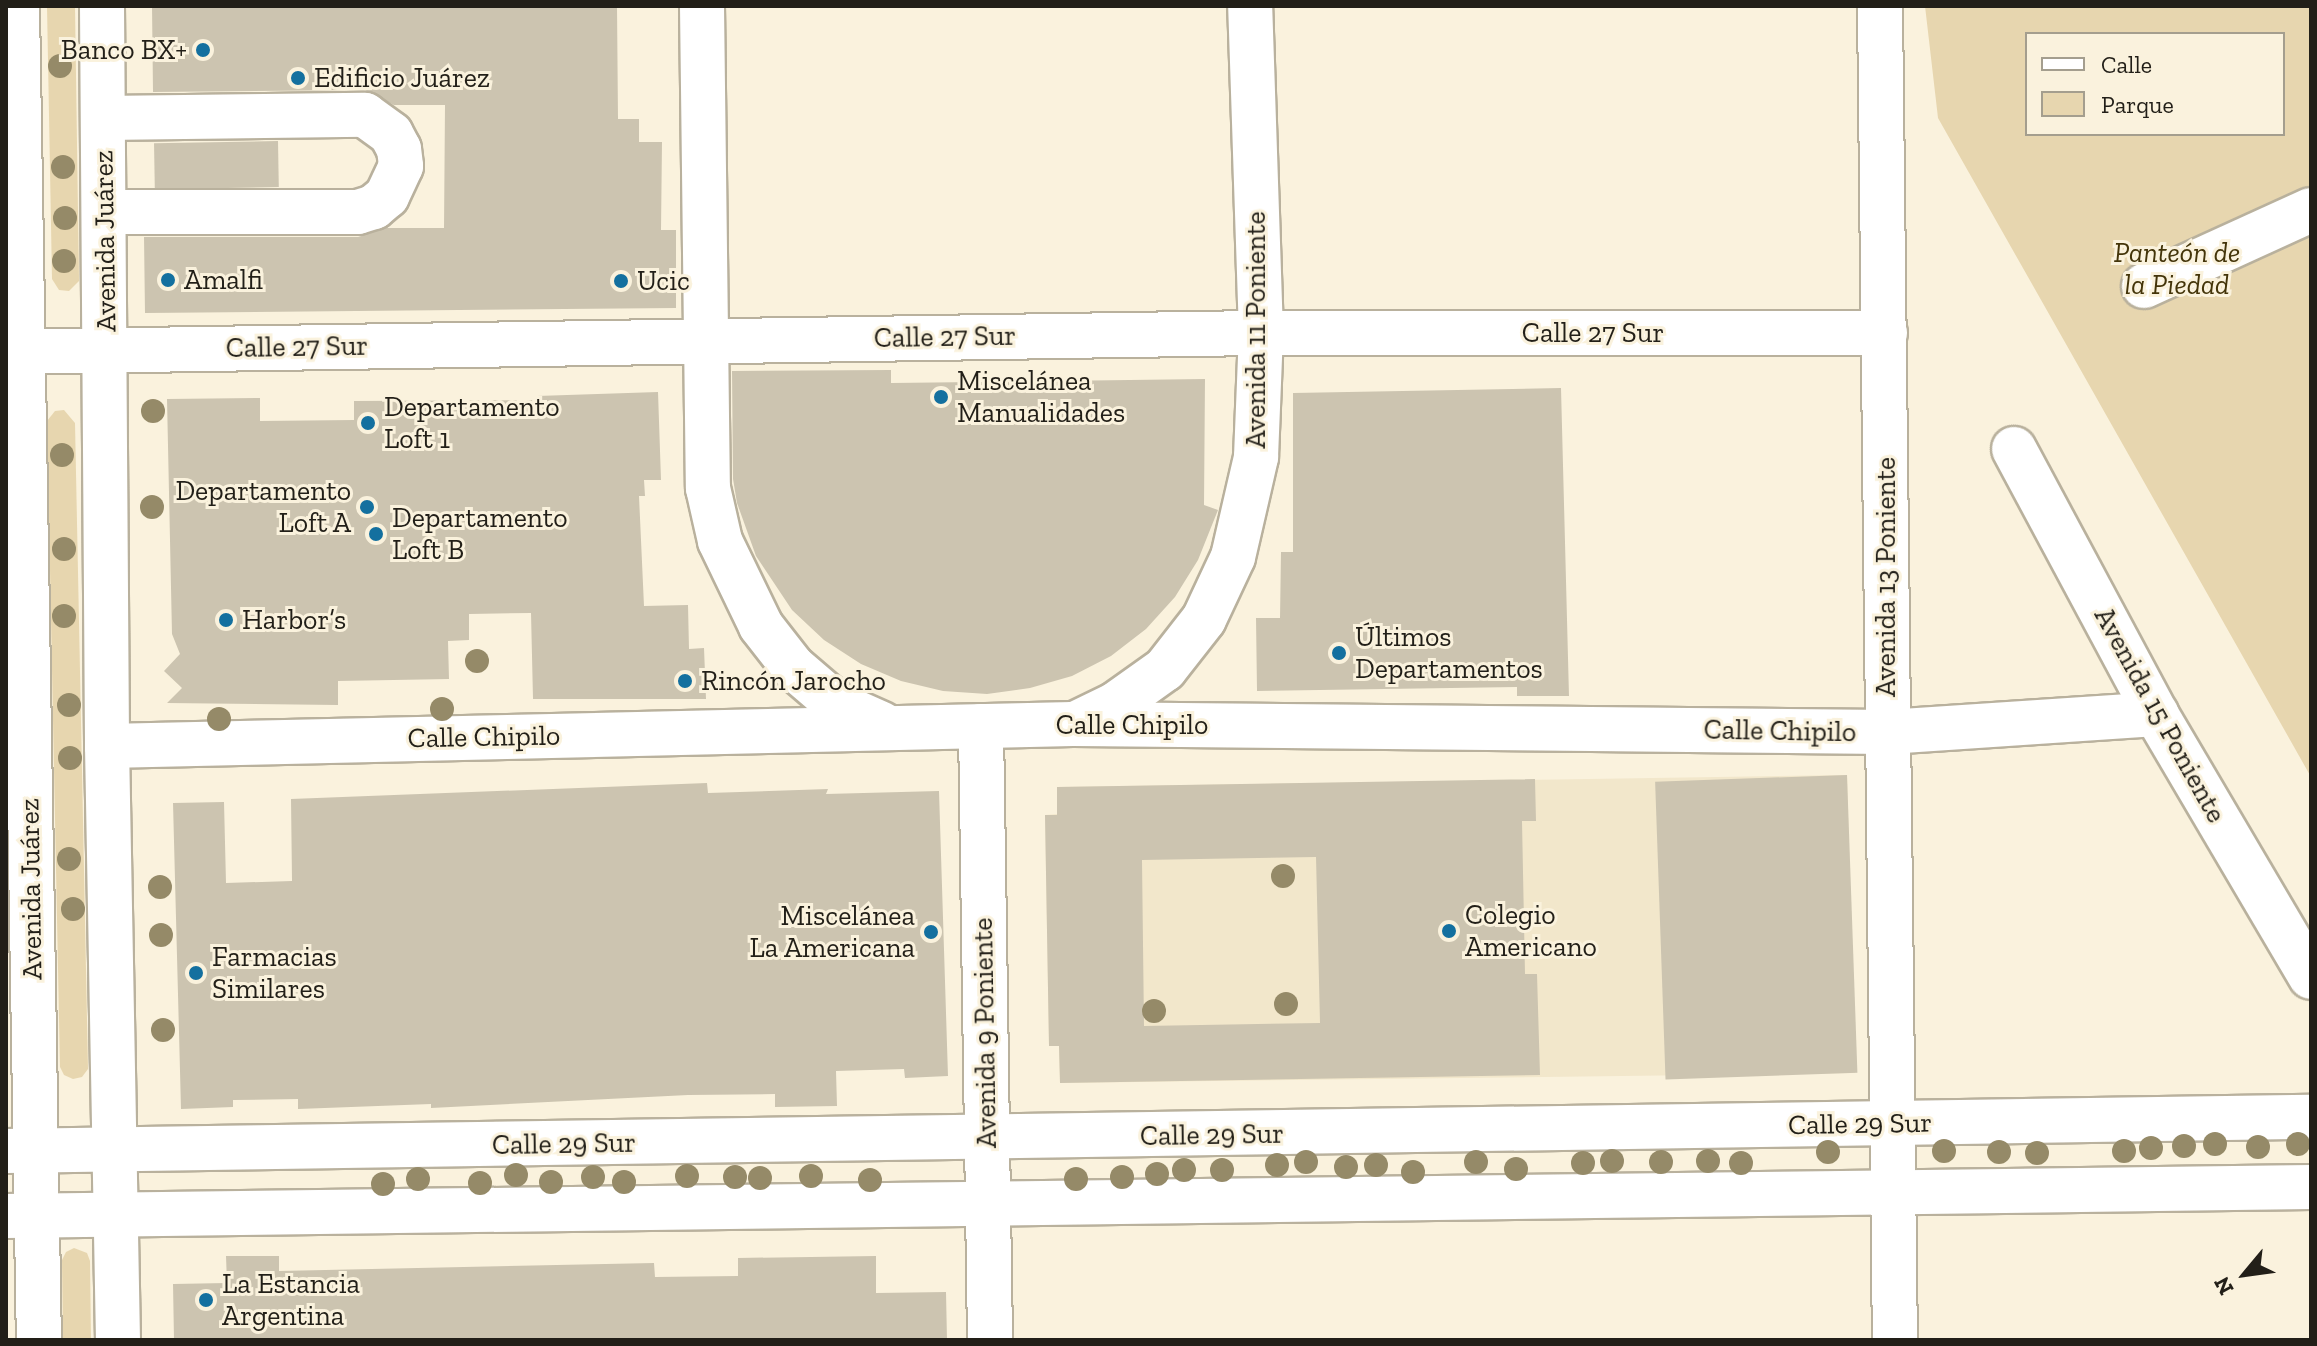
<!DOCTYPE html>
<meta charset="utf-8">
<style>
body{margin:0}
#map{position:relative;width:2317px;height:1346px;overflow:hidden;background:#faf2dd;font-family:"Zilla Slab",serif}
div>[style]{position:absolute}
.built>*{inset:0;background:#f2e7cb}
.green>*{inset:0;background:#e7d6af}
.building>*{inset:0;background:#ccc4b0;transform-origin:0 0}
.roads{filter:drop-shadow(2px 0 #b9b19d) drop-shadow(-2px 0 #b9b19d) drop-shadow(0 2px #b9b19d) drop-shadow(0 -2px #b9b19d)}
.minor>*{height:44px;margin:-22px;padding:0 22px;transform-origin:22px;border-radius:22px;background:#fff}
.major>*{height:44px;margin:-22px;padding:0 22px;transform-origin:22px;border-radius:22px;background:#fff}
.trees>*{width:24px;height:24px;margin:-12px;border-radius:50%;background:#958a68}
.dots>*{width:22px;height:22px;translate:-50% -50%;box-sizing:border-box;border:4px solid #faf2dd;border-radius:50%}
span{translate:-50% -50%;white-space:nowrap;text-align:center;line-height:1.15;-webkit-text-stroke:6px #faf2dd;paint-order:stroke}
.poi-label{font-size:28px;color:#221f18}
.right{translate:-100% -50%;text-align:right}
.left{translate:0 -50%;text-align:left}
.street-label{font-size:28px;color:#221f18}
.park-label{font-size:28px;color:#433409;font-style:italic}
.frame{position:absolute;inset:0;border:8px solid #221f18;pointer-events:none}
.legend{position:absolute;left:2025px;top:32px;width:260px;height:104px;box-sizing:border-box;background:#faf2dd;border:2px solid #a49e8e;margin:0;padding:10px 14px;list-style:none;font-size:24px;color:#221f18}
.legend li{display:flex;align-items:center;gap:16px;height:40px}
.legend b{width:40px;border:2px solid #a49e8e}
.north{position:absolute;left:2205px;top:1234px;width:80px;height:80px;-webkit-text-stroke:6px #faf2dd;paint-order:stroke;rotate:241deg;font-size:22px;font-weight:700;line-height:32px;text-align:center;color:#221f18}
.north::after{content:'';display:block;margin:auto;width:28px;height:36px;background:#221f18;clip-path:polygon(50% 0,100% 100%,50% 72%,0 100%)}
</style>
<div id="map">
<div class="built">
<div style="clip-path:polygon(1847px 775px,1855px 1073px,1060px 1083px,1059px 1046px,1049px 1046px,1045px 815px,1057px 814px,1057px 787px)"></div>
</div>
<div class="green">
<div style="clip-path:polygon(47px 6px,75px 6px,79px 281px,69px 291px,59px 290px,52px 279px)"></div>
<div style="clip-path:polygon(evenodd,1925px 6px,2311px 6px,2311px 777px,1938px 118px,1925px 6px,2027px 34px,2283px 34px,2283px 134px,2027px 134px,2027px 34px)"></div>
<div style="clip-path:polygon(64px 410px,75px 423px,88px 1069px,82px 1077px,73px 1079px,64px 1075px,60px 1067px,47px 421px,55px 411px)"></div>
<div style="clip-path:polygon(74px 1248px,87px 1253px,90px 1261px,91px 1340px,63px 1340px,62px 1260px,66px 1252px)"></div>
</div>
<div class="building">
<div style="clip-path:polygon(152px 6px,617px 6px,618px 119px,639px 119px,639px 142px,662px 142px,661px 230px,676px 230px,676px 308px,145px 313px,144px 237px,358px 237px,386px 228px,444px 228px,445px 105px,394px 105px,365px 90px,153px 92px)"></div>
<div style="left:278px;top:141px;width:46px;height:124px;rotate:89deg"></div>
<div style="clip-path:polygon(891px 370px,891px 383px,1205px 379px,1204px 505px,1218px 510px,1198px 560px,1175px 597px,1146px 629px,1111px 656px,1072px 676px,1030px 688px,987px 694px,943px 691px,901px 681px,861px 664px,824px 640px,792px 610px,756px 556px,737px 503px,733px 479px,732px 371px)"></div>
<div style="clip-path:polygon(1561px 388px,1569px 696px,1517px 696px,1517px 687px,1257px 691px,1256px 618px,1280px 618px,1281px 552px,1293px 552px,1293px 393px)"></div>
<div style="clip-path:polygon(658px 392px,661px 480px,644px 480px,645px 496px,639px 496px,644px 606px,688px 605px,689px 649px,704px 648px,706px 699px,533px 699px,531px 613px,469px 614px,469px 640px,448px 641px,449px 679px,338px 681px,338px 705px,167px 703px,182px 688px,164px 671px,180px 654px,172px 634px,167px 399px,260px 398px,260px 421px,354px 420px,354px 401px,537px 400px,537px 396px)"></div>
<div style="left:1847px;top:775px;width:298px;height:192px;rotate:88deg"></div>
<div style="clip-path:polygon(evenodd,1535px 779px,1536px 821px,1522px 821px,1525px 974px,1537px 974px,1540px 1075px,1060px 1083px,1059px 1046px,1049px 1046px,1045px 815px,1057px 815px,1057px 787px,1535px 779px,1316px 857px,1320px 1023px,1144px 1026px,1142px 860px,1316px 857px)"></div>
<div style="clip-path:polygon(707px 783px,708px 793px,828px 789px,826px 794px,939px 791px,948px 1076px,905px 1078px,904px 1069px,836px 1071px,837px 1106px,775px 1107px,775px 1094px,688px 1095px,431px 1108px,431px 1104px,298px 1109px,298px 1099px,233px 1100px,233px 1107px,181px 1109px,173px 803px,224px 802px,226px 883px,292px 881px,291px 799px)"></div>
<div style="clip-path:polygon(226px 1256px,279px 1256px,279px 1271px,654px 1263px,655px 1277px,738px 1276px,738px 1258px,876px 1256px,876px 1293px,946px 1292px,947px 1340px,174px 1340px,173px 1284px,227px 1283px)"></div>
</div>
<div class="roads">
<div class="minor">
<div style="left:702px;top:6px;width:482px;rotate:89.3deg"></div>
<div style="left:708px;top:488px;width:54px;rotate:77.2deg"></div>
<div style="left:720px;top:541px;width:94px;rotate:64.2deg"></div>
<div style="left:761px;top:626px;width:52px;rotate:52deg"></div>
<div style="left:793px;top:667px;width:55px;rotate:40.6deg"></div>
<div style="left:835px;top:703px;width:51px;rotate:24.1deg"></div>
<div style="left:1880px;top:6px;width:1334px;rotate:89.36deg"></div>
<div style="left:104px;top:118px;width:261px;rotate:-0.7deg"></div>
<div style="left:365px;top:115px;width:32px;rotate:36deg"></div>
<div style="left:391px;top:134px;width:17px;rotate:62deg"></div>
<div style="left:399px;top:149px;width:17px;rotate:83deg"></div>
<div style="left:401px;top:166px;width:33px;rotate:115deg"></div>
<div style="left:387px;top:196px;width:17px;rotate:140deg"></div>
<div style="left:374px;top:207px;width:17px;rotate:163deg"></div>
<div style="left:358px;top:212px;width:253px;rotate:180deg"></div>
<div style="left:2144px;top:286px;width:183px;rotate:-24.5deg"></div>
<div style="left:6px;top:352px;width:1255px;rotate:-0.87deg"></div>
<div style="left:1261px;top:333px;width:624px"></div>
<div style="left:2014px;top:449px;width:301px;rotate:61.8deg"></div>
<div style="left:2156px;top:714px;width:305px;rotate:59.5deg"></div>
<div style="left:1077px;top:723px;width:43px;rotate:-26deg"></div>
<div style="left:1116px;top:704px;width:60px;rotate:-35.5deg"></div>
<div style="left:1165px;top:669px;width:63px;rotate:-52deg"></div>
<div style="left:1204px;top:619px;width:68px;rotate:-64.9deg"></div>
<div style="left:1233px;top:557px;width:103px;rotate:-77deg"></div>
<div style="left:1256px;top:457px;width:124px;rotate:-87.7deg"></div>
<div style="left:1261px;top:333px;width:327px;rotate:-91.9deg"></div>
<div style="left:981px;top:726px;width:614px;rotate:89.16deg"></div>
<div style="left:107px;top:746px;width:966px;rotate:-1.3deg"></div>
<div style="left:1073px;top:724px;width:814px;rotate:0.56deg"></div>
<div style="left:1887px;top:732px;width:270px;rotate:-3.8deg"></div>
<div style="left:6px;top:1151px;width:2305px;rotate:-0.85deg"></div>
<div style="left:6px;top:1216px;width:2305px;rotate:-0.72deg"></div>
</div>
<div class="major">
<div style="left:17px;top:6px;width:1334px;rotate:89.06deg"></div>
<div style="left:102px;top:6px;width:740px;rotate:89.61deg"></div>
<div style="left:107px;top:746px;width:594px;rotate:88.94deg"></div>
</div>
</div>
<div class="trees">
<div style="left:60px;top:66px"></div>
<div style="left:63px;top:167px"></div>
<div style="left:65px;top:218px"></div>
<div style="left:64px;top:261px"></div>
<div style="left:153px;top:411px"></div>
<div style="left:62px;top:455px"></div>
<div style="left:152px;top:507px"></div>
<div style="left:64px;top:549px"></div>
<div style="left:64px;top:616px"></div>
<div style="left:477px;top:661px"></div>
<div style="left:69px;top:705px"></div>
<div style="left:442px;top:709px"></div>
<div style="left:219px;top:719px"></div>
<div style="left:70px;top:758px"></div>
<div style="left:69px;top:859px"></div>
<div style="left:1283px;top:876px"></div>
<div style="left:160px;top:887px"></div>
<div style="left:73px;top:909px"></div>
<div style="left:161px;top:935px"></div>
<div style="left:1286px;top:1004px"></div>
<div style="left:1154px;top:1011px"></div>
<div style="left:163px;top:1030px"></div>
<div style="left:2215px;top:1144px"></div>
<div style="left:2298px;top:1144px"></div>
<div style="left:2184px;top:1146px"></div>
<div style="left:2258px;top:1147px"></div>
<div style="left:2151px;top:1148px"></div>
<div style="left:1944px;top:1151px"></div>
<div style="left:2124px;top:1151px"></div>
<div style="left:1828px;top:1152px"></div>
<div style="left:1999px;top:1152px"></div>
<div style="left:2037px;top:1153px"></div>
<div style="left:1612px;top:1161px"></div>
<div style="left:1708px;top:1161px"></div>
<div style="left:1306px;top:1162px"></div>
<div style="left:1476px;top:1162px"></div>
<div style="left:1661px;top:1162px"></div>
<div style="left:1583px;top:1163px"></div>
<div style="left:1741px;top:1163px"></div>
<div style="left:1277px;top:1165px"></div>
<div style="left:1376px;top:1165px"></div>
<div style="left:1346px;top:1167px"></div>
<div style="left:1516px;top:1169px"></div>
<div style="left:1184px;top:1170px"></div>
<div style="left:1222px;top:1170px"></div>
<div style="left:1413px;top:1172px"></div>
<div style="left:1157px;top:1174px"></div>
<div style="left:516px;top:1175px"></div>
<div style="left:687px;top:1176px"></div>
<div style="left:811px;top:1176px"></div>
<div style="left:593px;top:1177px"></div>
<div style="left:735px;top:1177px"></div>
<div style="left:1122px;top:1177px"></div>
<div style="left:760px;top:1178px"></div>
<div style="left:418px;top:1179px"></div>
<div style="left:1076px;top:1179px"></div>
<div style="left:870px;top:1180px"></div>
<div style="left:551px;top:1182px"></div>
<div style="left:624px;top:1182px"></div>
<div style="left:480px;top:1183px"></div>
<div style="left:383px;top:1184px"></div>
</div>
<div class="dots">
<div style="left:203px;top:50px;background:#14709f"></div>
<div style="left:298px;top:78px;background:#14709f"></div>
<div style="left:168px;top:280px;background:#14709f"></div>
<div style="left:621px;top:281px;background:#14709f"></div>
<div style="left:941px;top:397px;background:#14709f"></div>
<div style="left:368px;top:423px;background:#14709f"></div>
<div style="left:367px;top:507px;background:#14709f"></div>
<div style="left:376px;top:534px;background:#14709f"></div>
<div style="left:226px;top:620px;background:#14709f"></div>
<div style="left:1339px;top:653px;background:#14709f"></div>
<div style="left:685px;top:681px;background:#14709f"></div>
<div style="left:1449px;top:931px;background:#14709f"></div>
<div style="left:931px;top:932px;background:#14709f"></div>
<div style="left:196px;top:973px;background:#14709f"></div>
<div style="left:206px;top:1300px;background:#14709f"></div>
</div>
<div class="poi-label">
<span class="right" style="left:187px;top:50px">Banco BX+</span>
<span class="left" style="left:314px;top:78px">Edificio Juárez</span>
<span class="left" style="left:184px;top:280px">Amalfi</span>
<span class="left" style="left:637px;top:281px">Ucic</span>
<span class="left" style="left:957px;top:397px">Miscelánea<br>Manualidades</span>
<span class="left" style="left:384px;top:423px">Departamento<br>Loft 1</span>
<span class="right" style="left:351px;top:507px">Departamento<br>Loft A</span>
<span class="left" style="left:392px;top:534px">Departamento<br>Loft B</span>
<span class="left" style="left:242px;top:620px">Harbor’s</span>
<span class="left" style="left:1355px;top:653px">Últimos<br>Departamentos</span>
<span class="left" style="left:701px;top:681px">Rincón Jarocho</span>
<span class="left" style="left:1465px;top:931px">Colegio<br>Americano</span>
<span class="right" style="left:915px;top:932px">Miscelánea<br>La Americana</span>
<span class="left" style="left:212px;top:973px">Farmacias<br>Similares</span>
<span class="left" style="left:222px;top:1300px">La Estancia<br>Argentina</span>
</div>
<div class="street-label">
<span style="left:105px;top:241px;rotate:-91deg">Avenida Juárez</span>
<span style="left:1256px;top:330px;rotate:-90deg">Avenida 11 Poniente</span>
<span style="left:1593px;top:333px">Calle 27 Sur</span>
<span style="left:945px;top:337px;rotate:-1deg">Calle 27 Sur</span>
<span style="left:297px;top:347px;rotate:-1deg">Calle 27 Sur</span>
<span style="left:1886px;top:577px;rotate:-90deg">Avenida 13 Poniente</span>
<span style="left:2160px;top:715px;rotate:61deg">Avenida 15 Poniente</span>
<span style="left:1132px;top:725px">Calle Chipilo</span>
<span style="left:1780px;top:731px;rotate:1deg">Calle Chipilo</span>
<span style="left:484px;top:737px;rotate:-1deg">Calle Chipilo</span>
<span style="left:31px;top:889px;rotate:-91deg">Avenida Juárez</span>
<span style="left:985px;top:1033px;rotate:-91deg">Avenida 9 Poniente</span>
<span style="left:1860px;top:1124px;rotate:-1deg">Calle 29 Sur</span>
<span style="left:1212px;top:1135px;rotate:-1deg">Calle 29 Sur</span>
<span style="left:564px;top:1144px;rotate:-1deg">Calle 29 Sur</span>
</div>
<div class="park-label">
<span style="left:2177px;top:269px">Panteón de<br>la Piedad</span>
</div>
<div class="frame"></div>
<ul class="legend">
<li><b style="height:10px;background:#fff"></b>Calle</li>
<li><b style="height:22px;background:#e7d6af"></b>Parque</li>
</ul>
<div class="north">N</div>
</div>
